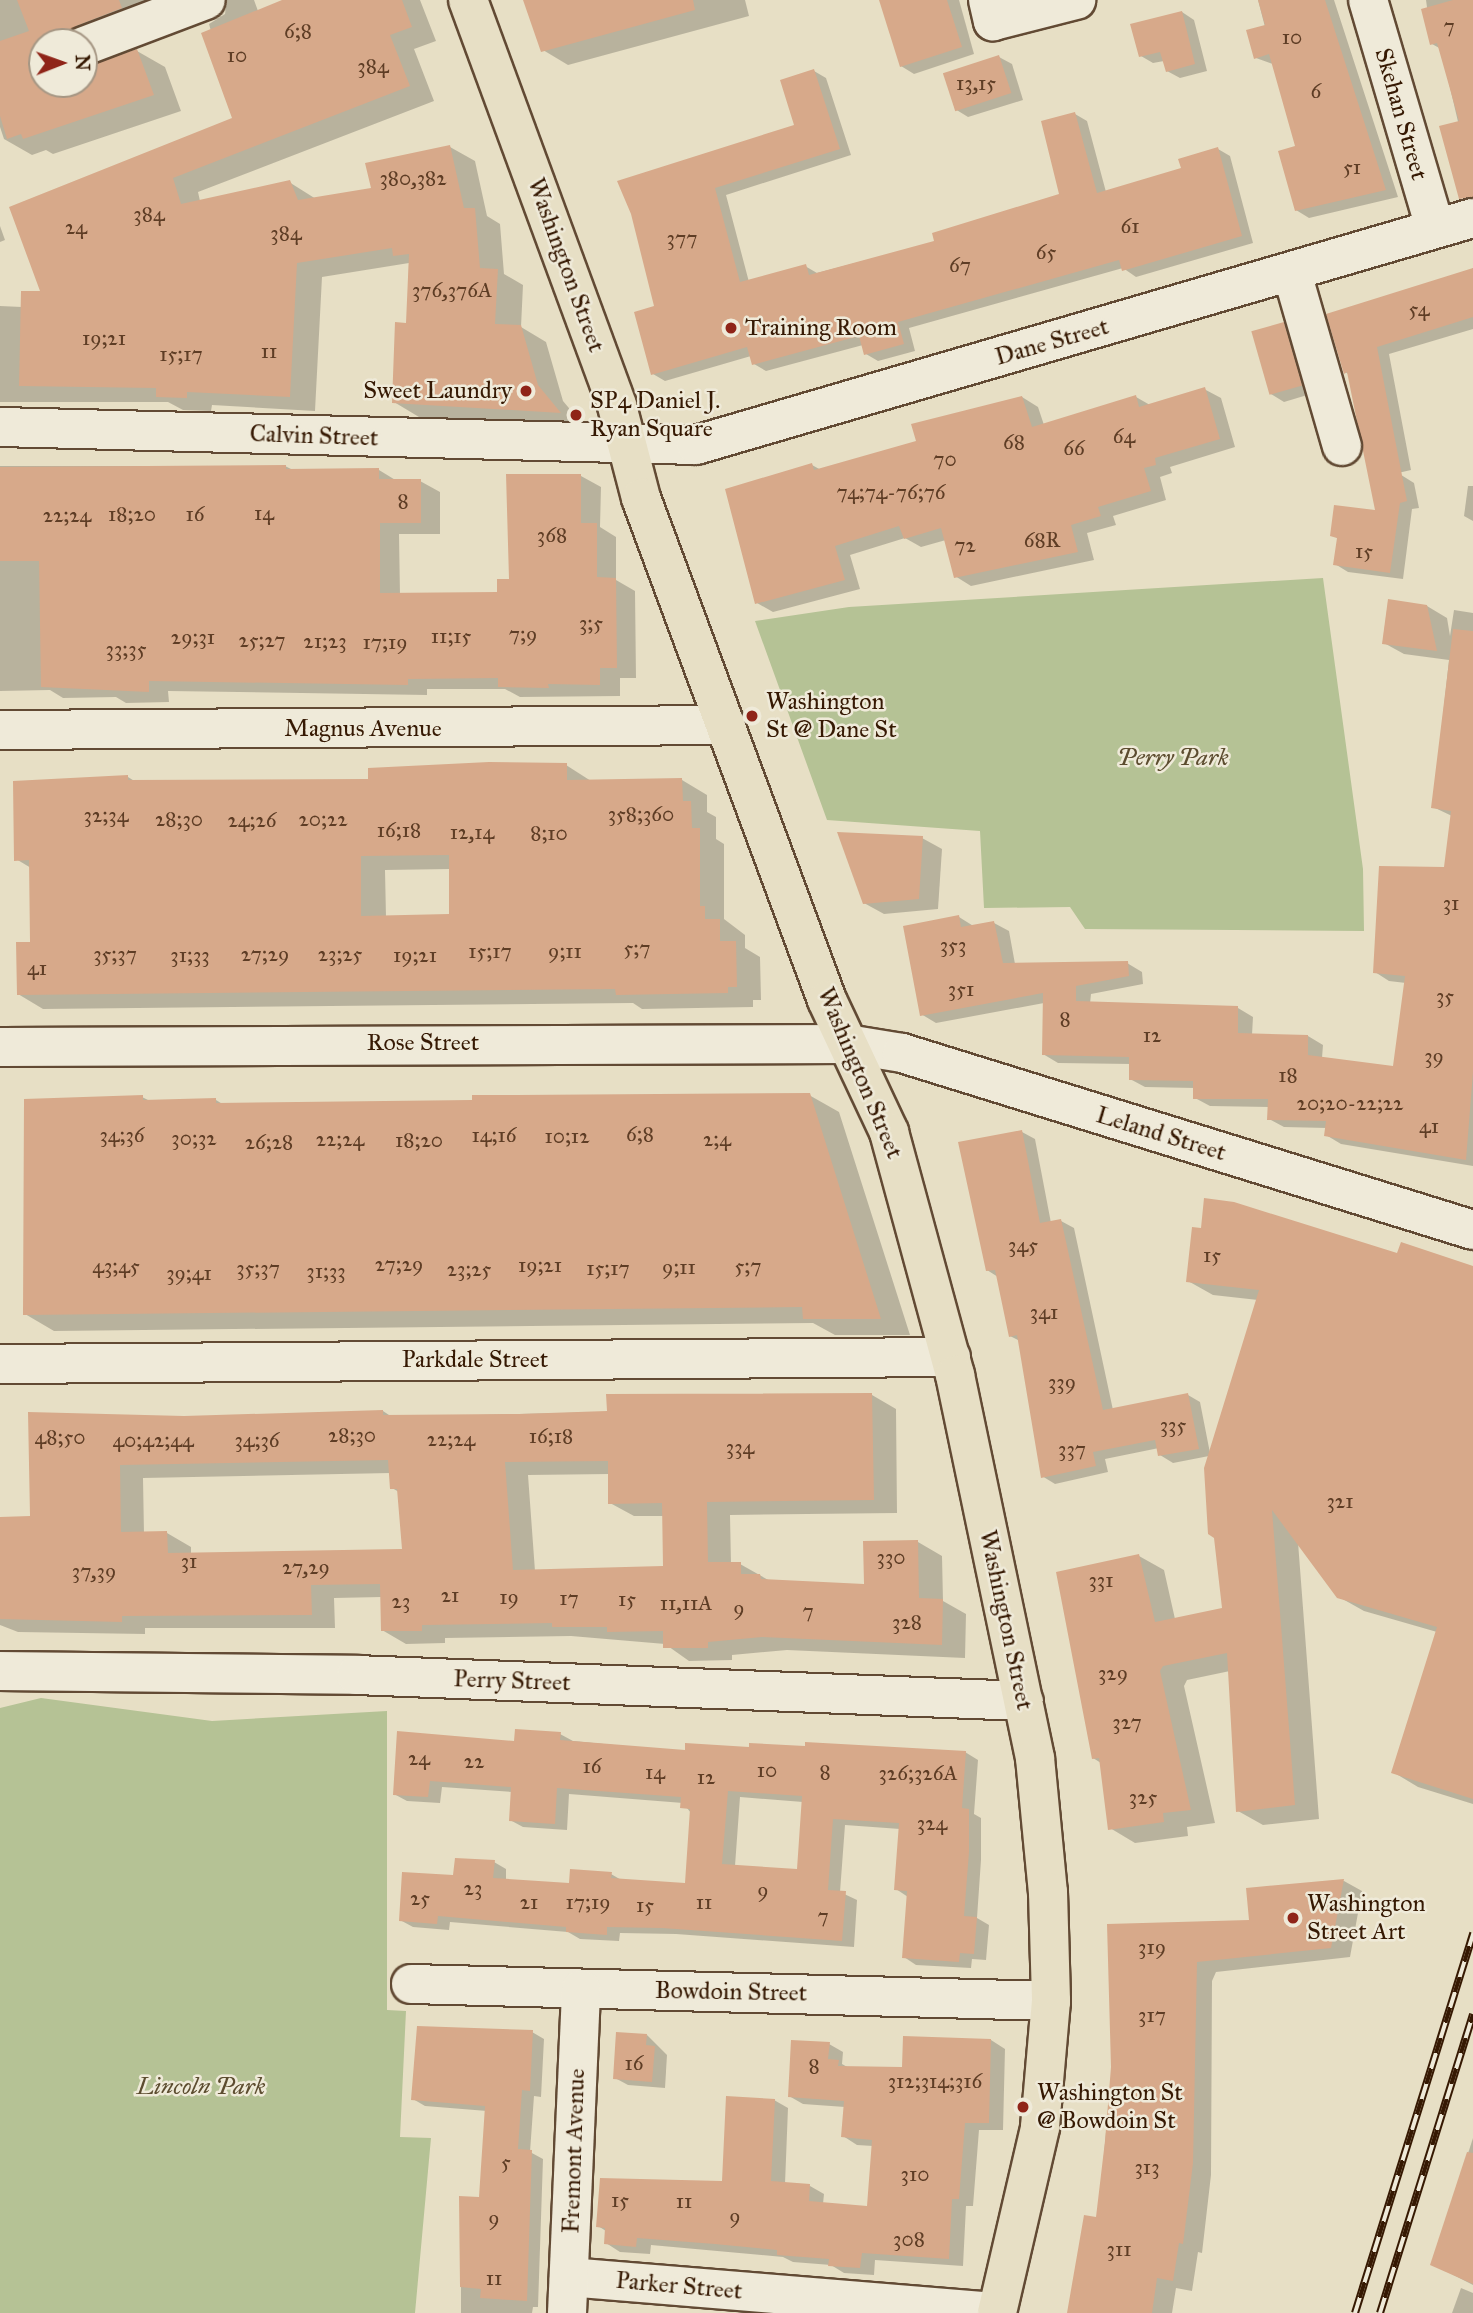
<!DOCTYPE html>
<style>
body{margin:0}
#map{position:relative;width:1473px;height:2313px;overflow:hidden;background:#e7dfc5;font-family:"IM FELL Great Primer",serif}
div>[style]{position:absolute}
.green>*{inset:0;background:#b5c295}
.shadow>*{inset:0;background:#0003}
.building>*{inset:0;background:#d7a98a;transform-origin:0 0}
.roads{filter:drop-shadow(2px 0 #624a34) drop-shadow(-2px 0 #624a34) drop-shadow(0 2px #624a34) drop-shadow(0 -2px #624a34)}
.minor>*{height:38px;margin:-19px;padding:0 19px;transform-origin:19px;border-radius:19px;background:#efead9}
.major>*{height:38px;margin:-19px;padding:0 19px;transform-origin:19px;border-radius:19px;background:#e7dfc5}
.rail>*{height:8px;margin-top:-4px;transform-origin:0;background:repeating-linear-gradient(90deg,#efead9 0 16px,#361903 0 32px);box-sizing:border-box;border-block:2px solid #361903}
.dots>*{width:19px;height:19px;translate:-50% -50%;box-sizing:border-box;border:4px solid #efead9;border-radius:50%}
span{translate:-50% -50%;white-space:nowrap;text-align:center;line-height:1.15;-webkit-text-stroke:5px #efead9;paint-order:stroke}
.number-label{font-size:21px;color:#5e3d25}
.number-label span{-webkit-text-stroke-width:0}
.street-label{font-size:24px;color:#361903}
.poi-label{font-size:24px;color:#361903}
.left{translate:0 -50%;text-align:left}
.right{translate:-100% -50%;text-align:right}
.park-label{font-size:24px;color:#5c4c2f;font-style:italic}
.north{position:absolute;left:28px;top:28px;width:70px;height:70px;box-sizing:border-box;background:#efead9;border:2px solid #a59683;border-radius:50%;rotate:89deg;font-size:19px;font-weight:700;line-height:28px;text-align:center;color:#361903}
.north::after{content:'';display:block;margin:auto;width:24px;height:32px;background:#8f2418;clip-path:polygon(50% 0,100% 100%,50% 72%,0 100%)}
</style>
<div id="map">
<div class="green">
<div style="clip-path:polygon(1323px 578px,1363px 869px,1364px 931px,1085px 929px,1070px 907px,984px 908px,980px 831px,827px 820px,755px 621px,849px 607px)"></div>
<div style="clip-path:polygon(41px 1698px,212px 1721px,387px 1711px,387px 2010px,406px 2011px,400px 2137px,431px 2138px,415px 2313px,0 2313px,0 1708px)"></div>
</div>
<div class="shadow">
<div style="clip-path:polygon(evenodd,0 0,144px 0,151px 20px,95px 47px,91px 66px,137px 51px,165px 67px,181px 111px,53px 154px,46px 150px,32px 155px,4px 139px,0 127px,0 0,42px 42px,84px 42px,84px 84px,42px 84px,42px 42px)"></div>
<div style="clip-path:polygon(227px 0,254px 0,258px 11px,287px 0,420px 0,436px 41px,414px 49px,434px 101px,198px 192px,200px 201px,289px 182px,316px 199px,373px 189px,450px 147px,475px 161px,487px 216px,500px 224px,504px 274px,523px 285px,521px 327px,546px 342px,563px 401px,584px 426px,419px 417px,394px 402px,408px 324px,409px 263px,322px 277px,315px 411px,212px 405px,211px 411px,183px 410px,168px 402px,0 402px,0 306px,22px 307px,43px 293px,235px 119px,209px 24px,225px 14px)"></div>
<div style="clip-path:polygon(525px 0,745px 0,749px 16px,568px 65px,543px 50px)"></div>
<div style="clip-path:polygon(881px 0,959px 0,974px 54px,914px 74px,901px 66px)"></div>
<div style="clip-path:polygon(1258px 0,1334px 0,1398px 197px,1309px 218px,1296px 210px,1297px 147px,1273px 64px,1256px 58px,1265px 27px)"></div>
<div style="clip-path:polygon(1426px 0,1473px 0,1473px 186px,1441px 49px,1432px 44px)"></div>
<div style="clip-path:polygon(1182px 12px,1194px 20px,1207px 71px,1180px 78px,1167px 71px,1164px 61px,1153px 63px,1141px 56px)"></div>
<div style="clip-path:polygon(999px 57px,1012px 64px,1023px 100px,968px 117px,955px 109px)"></div>
<div style="clip-path:polygon(814px 71px,826px 78px,851px 155px,726px 195px,749px 282px,805px 266px,817px 273px,936px 242px,1061px 195px,1075px 114px,1087px 121px,1106px 192px,1183px 169px,1218px 149px,1230px 156px,1253px 243px,1136px 277px,1123px 268px,909px 328px,915px 351px,878px 361px,866px 354px,863px 345px,766px 371px,754px 364px,751px 356px,665px 381px,653px 374px,656px 307px,633px 214px,796px 126px)"></div>
<div style="clip-path:polygon(0 226px,5px 240px,0 242px)"></div>
<div style="clip-path:polygon(1473px 268px,1473px 329px,1389px 354px,1411px 470px,1398px 473px,1414px 483px,1419px 508px,1412px 509px,1403px 579px,1348px 572px,1335px 564px,1339px 539px,1332px 535px,1377px 512px,1350px 375px,1345px 372px)"></div>
<div style="clip-path:polygon(1283px 324px,1296px 332px,1314px 393px,1284px 402px,1271px 394px)"></div>
<div style="clip-path:polygon(1204px 389px,1221px 398px,1235px 447px,1170px 467px,1172px 473px,1160px 477px,1166px 500px,1113px 516px,1116px 525px,1087px 533px,1094px 560px,971px 586px,955px 576px,946px 540px,921px 547px,905px 538px,850px 555px,860px 589px,773px 612px,757px 603px,812px 465px,821px 470px,919px 442px,1022px 397px,1038px 407px,1044px 425px,1136px 397px,1150px 405px)"></div>
<div style="clip-path:polygon(0 466px,285px 466px,293px 470px,379px 470px,397px 481px,420px 481px,440px 492px,440px 534px,399px 534px,400px 595px,499px 594px,581px 476px,601px 487px,600px 527px,616px 537px,616px 580px,635px 591px,636px 678px,620px 678px,620px 696px,520px 697px,505px 689px,427px 689px,427px 695px,168px 691px,169px 702px,126px 703px,116px 697px,63px 698px,50px 690px,0 691px)"></div>
<div style="clip-path:polygon(1468px 486px,1473px 486px,1473px 521px,1464px 516px)"></div>
<div style="clip-path:polygon(1427px 606px,1447px 618px,1450px 636px,1454px 610px,1473px 613px,1473px 1166px,1341px 1144px,1326px 1135px,1327px 1128px,1284px 1127px,1269px 1119px,1269px 1107px,1210px 1106px,1195px 1098px,1195px 1088px,1145px 1087px,1130px 1079px,1131px 1064px,1058px 1063px,1043px 1054px,1044px 1003px,936px 1023px,921px 1014px,959px 917px,975px 927px,994px 923px,1009px 931px,1015px 964px,1127px 963px,1142px 972px,1143px 984px,1091px 994px,1090px 1004px,1238px 1008px,1253px 1017px,1252px 1035px,1308px 1036px,1323px 1045px,1322px 1058px,1395px 1068px,1406px 983px,1389px 981px,1375px 972px,1446px 869px,1452px 816px,1433px 807px,1449px 660px,1404px 654px,1384px 643px)"></div>
<div style="clip-path:polygon(evenodd,566px 765px,591px 781px,682px 780px,707px 795px,707px 812px,716px 817px,716px 839px,724px 844px,724px 919px,745px 935px,745px 948px,760px 957px,761px 1000px,753px 1000px,753px 1007px,642px 1009px,633px 1003px,43px 1009px,18px 994px,32px 944px,31px 868px,16px 859px,128px 777px,136px 782px,370px 780px,566px 765px,451px 869px,451px 916px,386px 917px,385px 870px,451px 869px)"></div>
<div style="clip-path:polygon(922px 838px,942px 849px,938px 909px,884px 914px,864px 903px)"></div>
<div style="clip-path:polygon(809px 1095px,839px 1112px,910px 1335px,835px 1335px,813px 1323px,54px 1331px,25px 1314px,142px 1097px,150px 1101px,216px 1100px,224px 1105px)"></div>
<div style="clip-path:polygon(1022px 1132px,1035px 1139px,1051px 1223px,1061px 1221px,1074px 1228px,1113px 1410px,1188px 1395px,1200px 1402px,1210px 1453px,1258px 1300px,1213px 1295px,1188px 1281px,1399px 1255px,1473px 1268px,1473px 1804px,1418px 1787px,1393px 1772px,1437px 1632px,1364px 1611px,1339px 1597px,1298px 1542px,1319px 1819px,1263px 1825px,1238px 1811px,1230px 1671px,1187px 1680px,1184px 1686px,1215px 1823px,1187px 1827px,1188px 1836px,1135px 1843px,1110px 1828px,1101px 1763px,1093px 1758px,1139px 1556px,1164px 1570px,1175px 1619px,1224px 1609px,1209px 1456px,1173px 1463px,1160px 1455px,1159px 1448px,1105px 1459px,1108px 1472px,1055px 1484px,1042px 1476px,1020px 1341px,1010px 1336px,998px 1277px,987px 1270px)"></div>
<div style="clip-path:polygon(evenodd,872px 1395px,896px 1409px,897px 1513px,730px 1515px,731px 1564px,740px 1564px,770px 1581px,866px 1586px,918px 1542px,942px 1556px,943px 1601px,966px 1614px,965px 1658px,787px 1650px,732px 1655px,732px 1660px,689px 1661px,665px 1644px,571px 1636px,445px 1638px,445px 1643px,406px 1644px,382px 1630px,382px 1597px,334px 1598px,335px 1628px,145px 1628px,145px 1634px,18px 1632px,0 1625px,0 1518px,32px 1518px,184px 1417px,383px 1411px,392px 1417px,608px 1412px,872px 1395px,391px 1473px,392px 1488px,399px 1492px,404px 1550px,191px 1554px,191px 1547px,167px 1533px,144px 1533px,143px 1478px,391px 1473px,872px 1395px,610px 1474px,610px 1503px,634px 1516px,664px 1516px,664px 1568px,535px 1571px,528px 1475px,610px 1474px)"></div>
<div style="clip-path:polygon(evenodd,560px 1734px,573px 1741px,686px 1752px,965px 1752px,978px 1760px,974px 1814px,981px 1818px,981px 1860px,977px 1918px,989px 1925px,986px 1960px,972px 1959px,971px 1968px,916px 1965px,904px 1957px,908px 1897px,896px 1889px,900px 1829px,845px 1825px,840px 1892px,857px 1900px,854px 1947px,676px 1934px,620px 1933px,619px 1941px,580px 1939px,568px 1932px,450px 1922px,449px 1930px,413px 1927px,400px 1920px,455px 1877px,494px 1862px,506px 1869px,506px 1881px,570px 1885px,611px 1874px,623px 1881px,686px 1885px,691px 1813px,683px 1803px,569px 1794px,567px 1830px,523px 1827px,510px 1820px,512px 1792px,442px 1787px,440px 1803px,407px 1801px,394px 1794px,516px 1743px,560px 1734px,740px 1797px,803px 1802px,798px 1870px,735px 1866px,740px 1797px)"></div>
<div style="clip-path:polygon(1344px 1881px,1362px 1891px,1350px 1957px,1216px 1972px,1212px 1981px,1211px 2175px,1202px 2253px,1198px 2252px,1192px 2291px,1176px 2288px,1172px 2313px,1068px 2313px,1098px 2219px,1112px 2067px,1109px 1926px,1251px 1922px,1248px 1890px)"></div>
<div style="clip-path:polygon(532px 2032px,544px 2039px,541px 2097px,534px 2096px,530px 2152px,543px 2159px,538px 2307px,533px 2307px,532px 2313px,461px 2313px,461px 2198px,481px 2199px,487px 2111px,425px 2106px,413px 2099px)"></div>
<div style="clip-path:polygon(647px 2035px,667px 2055px,665px 2088px,628px 2085px,615px 2078px)"></div>
<div style="clip-path:polygon(991px 2040px,1005px 2049px,1003px 2130px,979px 2130px,973px 2206px,966px 2206px,963px 2266px,875px 2260px,874px 2275px,844px 2273px,831px 2265px,793px 2262px,783px 2257px,651px 2245px,650px 2254px,620px 2252px,606px 2243px,606px 2231px,598px 2226px,723px 2183px,774px 2100px,788px 2108px,785px 2184px,810px 2186px,824px 2194px,823px 2204px,869px 2208px,873px 2146px,857px 2145px,843px 2136px,845px 2107px,803px 2104px,789px 2096px,829px 2044px,843px 2052px,842px 2064px,849px 2068px,904px 2069px)"></div>
<div style="clip-path:polygon(1473px 2138px,1473px 2285px,1432px 2264px)"></div>
<div style="clip-path:polygon(1461px 2288px,1473px 2293px,1473px 2313px,1452px 2313px)"></div>
</div>
<div class="building">
<div style="clip-path:polygon(17px 0,119px 0,122px 8px,76px 26px,63px 42px,42px 42px,42px 84px,84px 84px,84px 67px,137px 49px,154px 95px,23px 139px,21px 134px,7px 139px,0 116px,0 41px,29px 31px)"></div>
<div style="clip-path:polygon(282px 0,402px 0,412px 27px,390px 35px,410px 86px,173px 178px,181px 204px,290px 180px,298px 200px,371px 188px,365px 163px,450px 145px,464px 208px,475px 208px,480px 268px,498px 269px,495px 324px,521px 325px,538px 385px,561px 413px,392px 403px,395px 322px,406px 323px,409px 254px,393px 256px,392px 248px,297px 263px,290px 397px,187px 392px,187px 398px,156px 397px,156px 388px,19px 386px,21px 291px,40px 291px,9px 207px,232px 118px,201px 33px)"></div>
<div style="clip-path:polygon(523px 0,693px 0,695px 10px,541px 52px)"></div>
<div style="clip-path:polygon(879px 0,947px 0,962px 47px,900px 67px)"></div>
<div style="clip-path:polygon(1258px 0,1325px 0,1386px 190px,1295px 211px,1278px 151px,1295px 146px,1269px 54px,1254px 59px,1246px 30px,1265px 25px)"></div>
<div style="clip-path:polygon(1453px 0,1473px 0,1473px 197px,1459px 199px,1439px 126px,1459px 121px,1437px 43px,1430px 45px,1421px 9px)"></div>
<div style="clip-path:polygon(1182px 11px,1195px 64px,1166px 72px,1160px 52px,1139px 57px,1130px 24px)"></div>
<div style="left:999px;top:55px;width:40px;height:59px;rotate:72deg"></div>
<div style="clip-path:polygon(814px 69px,840px 149px,715px 188px,740px 282px,806px 264px,809px 275px,934px 241px,932px 233px,1059px 194px,1041px 121px,1075px 112px,1097px 193px,1181px 168px,1178px 159px,1218px 147px,1242px 236px,1122px 271px,1119px 260px,898px 322px,904px 344px,864px 355px,859px 336px,752px 365px,747px 347px,651px 375px,634px 312px,654px 306px,631px 214px,617px 181px,794px 125px,780px 80px)"></div>
<div style="clip-path:polygon(1473px 268px,1473px 317px,1377px 347px,1407px 501px,1400px 503px,1390px 573px,1333px 565px,1337px 538px,1330px 536px,1334px 505px,1375px 510px,1347px 372px,1344px 374px,1326px 314px)"></div>
<div style="left:1284px;top:322px;width:66px;height:34px;rotate:74deg"></div>
<div style="clip-path:polygon(1205px 387px,1220px 439px,1155px 458px,1156px 465px,1144px 468px,1151px 491px,1098px 507px,1101px 516px,1071px 525px,1078px 552px,954px 578px,941px 528px,904px 539px,899px 526px,835px 546px,845px 580px,755px 604px,725px 489px,812px 463px,814px 470px,916px 441px,911px 424px,1022px 396px,1032px 427px,1136px 395px,1139px 407px)"></div>
<div style="clip-path:polygon(286px 465px,286px 469px,379px 468px,379px 479px,421px 479px,421px 523px,380px 523px,380px 593px,497px 592px,497px 579px,509px 579px,506px 474px,581px 474px,581px 523px,597px 523px,597px 577px,616px 578px,617px 668px,600px 668px,600px 685px,548px 684px,549px 688px,498px 687px,498px 678px,408px 679px,408px 685px,149px 681px,149px 692px,41px 687px,39px 561px,0 561px,0 467px)"></div>
<div style="clip-path:polygon(1388px 599px,1427px 605px,1437px 651px,1382px 644px)"></div>
<div style="clip-path:polygon(1453px 629px,1473px 631px,1473px 1072px,1466px 1160px,1324px 1136px,1326px 1121px,1267px 1120px,1268px 1099px,1193px 1099px,1193px 1081px,1129px 1080px,1129px 1057px,1042px 1055px,1043px 993px,920px 1016px,903px 926px,959px 915px,961px 927px,994px 921px,1003px 963px,1128px 961px,1129px 976px,1076px 986px,1076px 1001px,1238px 1006px,1238px 1033px,1308px 1035px,1308px 1055px,1393px 1066px,1405px 976px,1373px 973px,1379px 866px,1444px 867px,1451px 811px,1431px 808px)"></div>
<div style="clip-path:polygon(evenodd,489px 762px,567px 763px,567px 780px,682px 778px,683px 801px,691px 801px,692px 828px,700px 828px,700px 906px,705px 906px,705px 919px,720px 919px,720px 941px,736px 941px,737px 987px,728px 987px,728px 993px,616px 995px,615px 989px,17px 995px,16px 942px,30px 942px,29px 860px,14px 861px,13px 781px,128px 775px,128px 780px,368px 779px,368px 768px,489px 762px,449px 855px,449px 914px,361px 916px,361px 856px,449px 855px)"></div>
<div style="clip-path:polygon(837px 832px,923px 836px,919px 899px,863px 904px)"></div>
<div style="clip-path:polygon(810px 1093px,881px 1319px,803px 1319px,802px 1307px,23px 1315px,24px 1099px,143px 1095px,143px 1100px,216px 1098px,216px 1103px,472px 1100px,472px 1095px,516px 1095px)"></div>
<div style="clip-path:polygon(1022px 1130px,1040px 1223px,1061px 1219px,1103px 1410px,1188px 1393px,1199px 1449px,1158px 1456px,1155px 1440px,1093px 1452px,1096px 1466px,1041px 1478px,1017px 1335px,1009px 1337px,995px 1270px,986px 1271px,958px 1142px)"></div>
<div style="clip-path:polygon(1204px 1198px,1234px 1202px,1397px 1253px,1401px 1242px,1473px 1266px,1473px 1799px,1391px 1773px,1437px 1627px,1337px 1598px,1272px 1510px,1295px 1805px,1236px 1812px,1227px 1653px,1163px 1666px,1160px 1671px,1191px 1810px,1163px 1813px,1164px 1822px,1108px 1830px,1099px 1758px,1092px 1759px,1056px 1572px,1139px 1554px,1155px 1622px,1222px 1608px,1214px 1538px,1208px 1534px,1204px 1468px,1259px 1290px,1186px 1282px,1192px 1227px,1201px 1228px)"></div>
<div style="clip-path:polygon(evenodd,872px 1393px,874px 1500px,707px 1502px,708px 1562px,741px 1562px,741px 1574px,760px 1574px,761px 1579px,864px 1584px,863px 1541px,918px 1540px,919px 1598px,943px 1599px,942px 1645px,762px 1637px,708px 1642px,708px 1648px,663px 1648px,663px 1631px,607px 1632px,607px 1627px,552px 1627px,552px 1623px,422px 1625px,422px 1631px,381px 1631px,380px 1584px,311px 1585px,312px 1615px,122px 1616px,122px 1622px,0 1619px,0 1517px,30px 1516px,28px 1412px,184px 1416px,383px 1410px,383px 1415px,519px 1414px,607px 1411px,606px 1394px,872px 1393px,388px 1460px,390px 1489px,397px 1489px,402px 1549px,168px 1553px,167px 1531px,121px 1532px,120px 1465px,388px 1460px,872px 1393px,608px 1461px,608px 1504px,662px 1503px,663px 1566px,513px 1570px,505px 1462px,608px 1461px)"></div>
<div style="clip-path:polygon(evenodd,515px 1729px,561px 1732px,560px 1740px,685px 1750px,685px 1743px,749px 1747px,749px 1743px,805px 1746px,805px 1742px,966px 1751px,962px 1808px,969px 1809px,969px 1852px,964px 1916px,977px 1917px,974px 1954px,960px 1953px,959px 1962px,902px 1958px,907px 1891px,894px 1890px,899px 1823px,833px 1819px,828px 1890px,846px 1891px,842px 1941px,662px 1928px,607px 1927px,607px 1935px,566px 1932px,566px 1927px,438px 1916px,437px 1924px,399px 1921px,402px 1872px,453px 1875px,455px 1858px,495px 1860px,493px 1878px,569px 1883px,570px 1869px,612px 1872px,611px 1878px,685px 1883px,690px 1809px,680px 1808px,681px 1797px,557px 1788px,555px 1824px,509px 1821px,511px 1787px,430px 1781px,428px 1797px,393px 1795px,397px 1731px,514px 1741px,515px 1729px,728px 1791px,802px 1796px,797px 1869px,722px 1864px,728px 1791px)"></div>
<div style="clip-path:polygon(1344px 1879px,1331px 1948px,1197px 1962px,1193px 2163px,1183px 2244px,1179px 2243px,1173px 2281px,1157px 2278px,1152px 2313px,1067px 2313px,1084px 2215px,1096px 2217px,1105px 2141px,1111px 2067px,1107px 1924px,1249px 1920px,1246px 1888px)"></div>
<div style="clip-path:polygon(417px 2026px,533px 2030px,530px 2091px,522px 2090px,518px 2149px,532px 2150px,527px 2301px,480px 2298px,481px 2289px,460px 2287px,459px 2196px,479px 2197px,485px 2106px,411px 2100px)"></div>
<div style="clip-path:polygon(616px 2032px,647px 2034px,646px 2045px,655px 2046px,652px 2082px,613px 2079px)"></div>
<div style="clip-path:polygon(903px 2036px,991px 2039px,989px 2123px,965px 2123px,959px 2199px,952px 2199px,949px 2259px,862px 2253px,860px 2268px,828px 2266px,829px 2259px,777px 2255px,777px 2250px,715px 2244px,637px 2238px,636px 2247px,604px 2244px,605px 2228px,596px 2227px,600px 2178px,722px 2181px,726px 2096px,775px 2099px,771px 2181px,810px 2184px,809px 2201px,867px 2206px,872px 2140px,841px 2137px,844px 2101px,788px 2097px,791px 2040px,830px 2042px,828px 2059px,839px 2060px,838px 2066px,902px 2067px)"></div>
<div style="clip-path:polygon(1467px 2152px,1473px 2153px,1473px 2284px,1430px 2265px)"></div>
</div>
<div class="roads">
<div class="minor">
<div style="left:988px;top:0;width:22px;rotate:77deg"></div>
<div style="left:993px;top:21px;width:86px;rotate:-14.2deg"></div>
<div style="left:1368px;top:0;width:238px;rotate:73.6deg"></div>
<div style="left:84px;top:46px;width:130px;rotate:-20.7deg"></div>
<div style="left:1292px;top:273px;width:180px;rotate:73.9deg"></div>
<div style="left:0;top:427px;width:696px;rotate:1.48deg"></div>
<div style="left:696px;top:445px;width:809px;rotate:-16.29deg"></div>
<div style="left:0;top:730px;width:726px;rotate:-0.39deg"></div>
<div style="left:0;top:1047px;width:847px;rotate:-0.2deg"></div>
<div style="left:847px;top:1044px;width:56px;rotate:9.3deg"></div>
<div style="left:902px;top:1053px;width:598px;rotate:17.22deg"></div>
<div style="left:0;top:1364px;width:951px;rotate:-0.42deg"></div>
<div style="left:0;top:1671px;width:356px;rotate:0.6deg"></div>
<div style="left:356px;top:1675px;width:668px;rotate:2.23deg"></div>
<div style="left:411px;top:1984px;width:640px;rotate:1.52deg"></div>
<div style="left:569px;top:2277px;width:429px;rotate:4.7deg"></div>
<div style="left:567px;top:2313px;width:324px;rotate:-87.5deg"></div>
</div>
<div class="major">
<div style="left:468px;top:0;width:432px;rotate:69.8deg"></div>
<div style="left:617px;top:406px;width:95px;rotate:75.4deg"></div>
<div style="left:641px;top:498px;width:535px;rotate:69.67deg"></div>
<div style="left:827px;top:1000px;width:146px;rotate:64.8deg"></div>
<div style="left:889px;top:1132px;width:252px;rotate:74.8deg"></div>
<div style="left:955px;top:1375px;width:391px;rotate:78.2deg"></div>
<div style="left:1035px;top:1758px;width:135px;rotate:84.5deg"></div>
<div style="left:1048px;top:1892px;width:109px;rotate:88.4deg"></div>
<div style="left:1051px;top:2001px;width:127px;rotate:95deg"></div>
<div style="left:1040px;top:2128px;width:190px;rotate:103.1deg"></div>
</div>
</div>
<div class="rail">
<div style="left:1355px;top:2313px;width:398px;rotate:-72.7deg"></div>
<div style="left:1380px;top:2313px;width:313px;rotate:-72.7deg"></div>
</div>
<div class="dots">
<div style="left:731px;top:328px;background:#8f2418"></div>
<div style="left:526px;top:391px;background:#8f2418"></div>
<div style="left:576px;top:415px;background:#8f2418"></div>
<div style="left:752px;top:716px;background:#8f2418"></div>
<div style="left:1293px;top:1918px;background:#8f2418"></div>
<div style="left:1023px;top:2107px;background:#8f2418"></div>
</div>
<div class="number-label">
<span style="left:1449px;top:26px">7</span>
<span style="left:298px;top:31px">6;8</span>
<span style="left:1292px;top:37px">10</span>
<span style="left:237px;top:55px">10</span>
<span style="left:373px;top:66px">384</span>
<span style="left:976px;top:83px">13,15</span>
<span style="left:1316px;top:91px">6</span>
<span style="left:1352px;top:167px">51</span>
<span style="left:413px;top:178px">380,382</span>
<span style="left:149px;top:214px">384</span>
<span style="left:1130px;top:226px">61</span>
<span style="left:76px;top:227px">24</span>
<span style="left:286px;top:233px">384</span>
<span style="left:682px;top:238px">377</span>
<span style="left:1046px;top:252px">65</span>
<span style="left:960px;top:265px">67</span>
<span style="left:452px;top:290px">376,376A</span>
<span style="left:1419px;top:309px">54</span>
<span style="left:104px;top:338px">19;21</span>
<span style="left:269px;top:351px">11</span>
<span style="left:181px;top:354px">15;17</span>
<span style="left:1124px;top:436px">64</span>
<span style="left:1014px;top:442px">68</span>
<span style="left:1074px;top:448px">66</span>
<span style="left:945px;top:459px">70</span>
<span style="left:891px;top:492px">74;74-76;76</span>
<span style="left:403px;top:501px">8</span>
<span style="left:264px;top:513px">14</span>
<span style="left:132px;top:514px">18;20</span>
<span style="left:195px;top:514px">16</span>
<span style="left:67px;top:515px">22;24</span>
<span style="left:552px;top:535px">368</span>
<span style="left:1042px;top:540px">68R</span>
<span style="left:965px;top:545px">72</span>
<span style="left:1364px;top:551px">15</span>
<span style="left:591px;top:623px">3;5</span>
<span style="left:523px;top:634px">7;9</span>
<span style="left:451px;top:636px">11;15</span>
<span style="left:193px;top:637px">29;31</span>
<span style="left:262px;top:640px">25;27</span>
<span style="left:325px;top:641px">21;23</span>
<span style="left:385px;top:642px">17;19</span>
<span style="left:126px;top:649px">33;35</span>
<span style="left:641px;top:814px">358;360</span>
<span style="left:106px;top:815px">32;34</span>
<span style="left:179px;top:819px">28;30</span>
<span style="left:323px;top:819px">20;22</span>
<span style="left:252px;top:820px">24;26</span>
<span style="left:399px;top:830px">16;18</span>
<span style="left:472px;top:832px">12,14</span>
<span style="left:549px;top:833px">8;10</span>
<span style="left:1451px;top:903px">31</span>
<span style="left:953px;top:945px">353</span>
<span style="left:637px;top:948px">5;7</span>
<span style="left:490px;top:951px">15;17</span>
<span style="left:565px;top:951px">9;11</span>
<span style="left:115px;top:954px">35;37</span>
<span style="left:265px;top:954px">27;29</span>
<span style="left:340px;top:954px">23;25</span>
<span style="left:190px;top:955px">31;33</span>
<span style="left:415px;top:955px">19;21</span>
<span style="left:37px;top:968px">41</span>
<span style="left:961px;top:989px">351</span>
<span style="left:1445px;top:996px">35</span>
<span style="left:1065px;top:1019px">8</span>
<span style="left:1152px;top:1035px">12</span>
<span style="left:1434px;top:1056px">39</span>
<span style="left:1288px;top:1075px">18</span>
<span style="left:1350px;top:1103px">20;20-22;22</span>
<span style="left:1429px;top:1126px">41</span>
<span style="left:640px;top:1134px">6;8</span>
<span style="left:122px;top:1135px">34;36</span>
<span style="left:494px;top:1135px">14;16</span>
<span style="left:567px;top:1136px">10;12</span>
<span style="left:194px;top:1138px">30;32</span>
<span style="left:340px;top:1139px">22;24</span>
<span style="left:717px;top:1139px">2;4</span>
<span style="left:419px;top:1140px">18;20</span>
<span style="left:269px;top:1142px">26;28</span>
<span style="left:1023px;top:1245px">345</span>
<span style="left:1212px;top:1255px">15</span>
<span style="left:399px;top:1264px">27;29</span>
<span style="left:540px;top:1265px">19;21</span>
<span style="left:116px;top:1266px">43;45</span>
<span style="left:748px;top:1266px">5;7</span>
<span style="left:679px;top:1267px">9;11</span>
<span style="left:258px;top:1268px">35;37</span>
<span style="left:608px;top:1268px">15;17</span>
<span style="left:469px;top:1269px">23;25</span>
<span style="left:326px;top:1271px">31;33</span>
<span style="left:189px;top:1273px">39;41</span>
<span style="left:1044px;top:1312px">341</span>
<span style="left:1062px;top:1382px">339</span>
<span style="left:1173px;top:1425px">335</span>
<span style="left:352px;top:1435px">28;30</span>
<span style="left:551px;top:1436px">16;18</span>
<span style="left:60px;top:1437px">48;50</span>
<span style="left:451px;top:1439px">22;24</span>
<span style="left:153px;top:1440px">40;42;44</span>
<span style="left:257px;top:1440px">34;36</span>
<span style="left:740px;top:1447px">334</span>
<span style="left:1072px;top:1449px">337</span>
<span style="left:1340px;top:1501px">321</span>
<span style="left:891px;top:1557px">330</span>
<span style="left:189px;top:1561px">31</span>
<span style="left:306px;top:1567px">27,29</span>
<span style="left:94px;top:1571px">37,39</span>
<span style="left:1101px;top:1580px">331</span>
<span style="left:450px;top:1595px">21</span>
<span style="left:509px;top:1597px">19</span>
<span style="left:569px;top:1598px">17</span>
<span style="left:627px;top:1599px">15</span>
<span style="left:401px;top:1601px">23</span>
<span style="left:686px;top:1603px">11,11A</span>
<span style="left:739px;top:1608px">9</span>
<span style="left:808px;top:1611px">7</span>
<span style="left:907px;top:1622px">328</span>
<span style="left:1113px;top:1673px">329</span>
<span style="left:1127px;top:1722px">327</span>
<span style="left:419px;top:1758px">24</span>
<span style="left:474px;top:1761px">22</span>
<span style="left:592px;top:1766px">16</span>
<span style="left:767px;top:1770px">10</span>
<span style="left:655px;top:1772px">14</span>
<span style="left:825px;top:1772px">8</span>
<span style="left:918px;top:1773px">326;326A</span>
<span style="left:706px;top:1777px">12</span>
<span style="left:1143px;top:1797px">325</span>
<span style="left:932px;top:1823px">324</span>
<span style="left:473px;top:1888px">23</span>
<span style="left:763px;top:1890px">9</span>
<span style="left:420px;top:1898px">25</span>
<span style="left:529px;top:1902px">21</span>
<span style="left:588px;top:1902px">17;19</span>
<span style="left:704px;top:1902px">11</span>
<span style="left:645px;top:1905px">15</span>
<span style="left:823px;top:1916px">7</span>
<span style="left:1152px;top:1947px">319</span>
<span style="left:1152px;top:2015px">317</span>
<span style="left:634px;top:2063px">16</span>
<span style="left:814px;top:2066px">8</span>
<span style="left:935px;top:2081px">312;314;316</span>
<span style="left:506px;top:2162px">5</span>
<span style="left:1147px;top:2167px">313</span>
<span style="left:915px;top:2174px">310</span>
<span style="left:620px;top:2200px">15</span>
<span style="left:684px;top:2201px">11</span>
<span style="left:735px;top:2216px">9</span>
<span style="left:494px;top:2218px">9</span>
<span style="left:909px;top:2239px">308</span>
<span style="left:1119px;top:2249px">311</span>
<span style="left:494px;top:2278px">11</span>
</div>
<div class="street-label">
<span style="left:1401px;top:114px;rotate:74deg">Skehan Street</span>
<span style="left:566px;top:265px;rotate:70deg">Washington Street</span>
<span style="left:1052px;top:342px;rotate:-16deg">Dane Street</span>
<span style="left:314px;top:436px;rotate:2deg">Calvin Street</span>
<span style="left:363px;top:729px">Magnus Avenue</span>
<span style="left:423px;top:1043px">Rose Street</span>
<span style="left:860px;top:1073px;rotate:67deg">Washington Street</span>
<span style="left:1161px;top:1134px;rotate:17deg">Leland Street</span>
<span style="left:475px;top:1360px">Parkdale Street</span>
<span style="left:1006px;top:1620px;rotate:78deg">Washington Street</span>
<span style="left:512px;top:1681px;rotate:2deg">Perry Street</span>
<span style="left:731px;top:1992px;rotate:1deg">Bowdoin Street</span>
<span style="left:574px;top:2151px;rotate:-88deg">Fremont Avenue</span>
<span style="left:679px;top:2286px;rotate:5deg">Parker Street</span>
</div>
<div class="poi-label">
<span class="left" style="left:745px;top:328px">Training Room</span>
<span class="right" style="left:512px;top:391px">Sweet Laundry</span>
<span class="left" style="left:590px;top:415px">SP4 Daniel J.<br>Ryan Square</span>
<span class="left" style="left:766px;top:716px">Washington<br>St @ Dane St</span>
<span class="left" style="left:1307px;top:1918px">Washington<br>Street Art</span>
<span class="left" style="left:1037px;top:2107px">Washington St<br>@ Bowdoin St</span>
</div>
<div class="park-label">
<span style="left:1173px;top:758px">Perry Park</span>
<span style="left:201px;top:2087px">Lincoln Park</span>
</div>
<div class="north">N</div>
</div>
